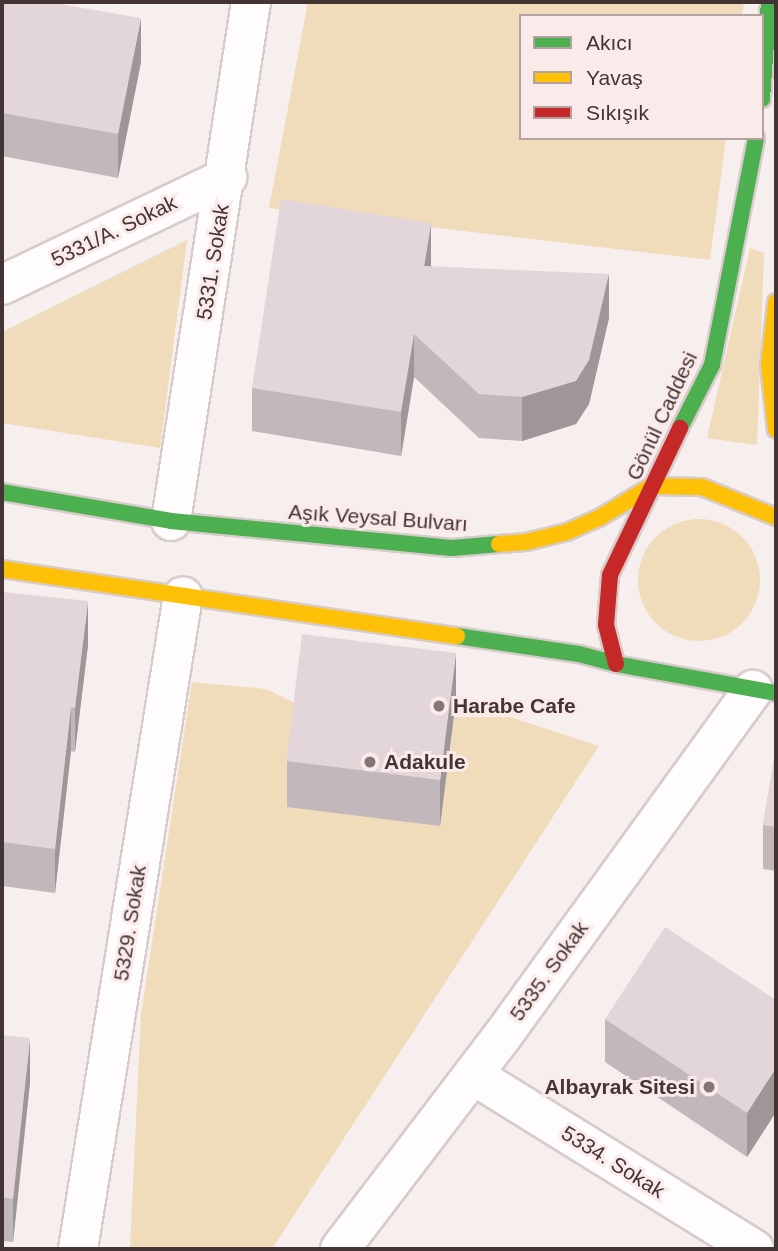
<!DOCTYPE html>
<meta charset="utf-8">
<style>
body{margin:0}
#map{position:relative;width:778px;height:1251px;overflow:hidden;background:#f7eeee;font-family:Helvetica,sans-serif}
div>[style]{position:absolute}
.green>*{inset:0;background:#f0dbba}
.round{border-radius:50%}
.roads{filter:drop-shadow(2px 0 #d8cbcb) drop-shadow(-2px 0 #d8cbcb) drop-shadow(0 2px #d8cbcb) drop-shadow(0 -2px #d8cbcb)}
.street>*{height:38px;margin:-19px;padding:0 19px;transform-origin:19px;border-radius:19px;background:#fefcfc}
.fast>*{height:16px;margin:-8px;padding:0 8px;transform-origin:8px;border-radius:8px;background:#4caf50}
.slow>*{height:16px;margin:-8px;padding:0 8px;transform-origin:8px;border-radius:8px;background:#ffc107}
.jam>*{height:16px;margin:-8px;padding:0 8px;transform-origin:8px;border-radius:8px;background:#c62828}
.wall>*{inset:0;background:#c2b8bb}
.shaded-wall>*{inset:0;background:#9e9699}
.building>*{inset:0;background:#e2d6da;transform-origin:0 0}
.dots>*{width:19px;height:19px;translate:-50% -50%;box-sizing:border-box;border:4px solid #fbeaea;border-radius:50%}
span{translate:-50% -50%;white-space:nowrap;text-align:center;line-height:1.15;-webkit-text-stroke:6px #fbeaea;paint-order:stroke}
.street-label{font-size:21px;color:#443534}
.poi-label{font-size:21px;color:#443534;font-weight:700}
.left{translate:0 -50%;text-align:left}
.right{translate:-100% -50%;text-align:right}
.frame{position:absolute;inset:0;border:4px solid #443534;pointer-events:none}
.legend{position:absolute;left:519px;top:14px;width:245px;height:126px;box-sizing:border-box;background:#fbeaea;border:2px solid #b2a2a1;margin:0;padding:9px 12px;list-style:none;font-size:21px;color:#443534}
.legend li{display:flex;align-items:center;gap:14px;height:35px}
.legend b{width:35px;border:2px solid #b2a2a1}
</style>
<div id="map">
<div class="green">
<div style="clip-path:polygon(308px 2px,744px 2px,742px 16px,521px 16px,521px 138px,726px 138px,710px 260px,269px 208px)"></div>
<div style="clip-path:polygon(187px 240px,160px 448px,2px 423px,2px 332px)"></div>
<div style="clip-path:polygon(750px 248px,764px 253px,757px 445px,707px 438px)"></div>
<div class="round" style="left:638px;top:519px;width:122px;height:122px"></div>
<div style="clip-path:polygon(192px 682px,266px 689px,299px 705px,453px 717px,510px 717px,599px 746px,272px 1249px,130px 1249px,141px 1014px)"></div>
</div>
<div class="roads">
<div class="street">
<div style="left:2px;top:285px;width:250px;rotate:-25.6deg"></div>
<div style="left:171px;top:521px;width:525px;rotate:-81.24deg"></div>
<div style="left:473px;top:1075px;width:331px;rotate:31.8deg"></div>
<div style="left:78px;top:1249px;width:661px;rotate:-80.87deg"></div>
<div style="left:340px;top:1249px;width:265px;rotate:-52.7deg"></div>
<div style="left:501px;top:1038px;width:430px;rotate:-54.1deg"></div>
</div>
<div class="fast">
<div style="left:762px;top:99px;width:97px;rotate:-85.9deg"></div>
<div style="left:680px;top:428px;width:71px;rotate:-63.1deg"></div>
<div style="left:712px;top:365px;width:231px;rotate:-79deg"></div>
<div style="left:2px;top:492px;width:171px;rotate:9.7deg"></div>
<div style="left:171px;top:521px;width:282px;rotate:5.5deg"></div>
<div style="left:452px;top:548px;width:47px;rotate:-4.9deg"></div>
<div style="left:457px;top:636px;width:123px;rotate:8.4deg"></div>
<div style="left:579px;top:654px;width:38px;rotate:15deg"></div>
<div style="left:616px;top:664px;width:163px;rotate:10.3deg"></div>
</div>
<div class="slow">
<div style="left:776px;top:302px;width:64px;rotate:96.2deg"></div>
<div style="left:769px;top:366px;width:64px;rotate:83.8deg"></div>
<div style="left:499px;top:544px;width:27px;rotate:-4deg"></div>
<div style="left:526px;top:542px;width:42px;rotate:-13.7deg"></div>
<div style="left:567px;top:532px;width:35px;rotate:-24deg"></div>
<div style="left:599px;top:518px;width:62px;rotate:-31.1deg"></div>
<div style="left:652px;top:486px;width:50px;rotate:1.1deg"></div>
<div style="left:702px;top:487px;width:80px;rotate:22.1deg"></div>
<div style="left:2px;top:569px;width:460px;rotate:8.4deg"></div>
</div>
<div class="jam">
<div style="left:616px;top:664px;width:40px;rotate:-104.4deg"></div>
<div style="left:606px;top:625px;width:50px;rotate:-85.4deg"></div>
<div style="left:610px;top:575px;width:163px;rotate:-64.5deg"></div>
</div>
</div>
<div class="wall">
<div style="clip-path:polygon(2px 2px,141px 62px,118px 178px,2px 156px)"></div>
<div style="clip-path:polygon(431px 266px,609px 318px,589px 404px,576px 424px,522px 441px,479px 438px,414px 377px,401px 456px,252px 431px,252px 388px)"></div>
<div style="clip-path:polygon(2px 592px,88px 645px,75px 752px,71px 751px,55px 893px,2px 886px)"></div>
<div style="clip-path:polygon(456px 699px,440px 826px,287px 807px,287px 761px)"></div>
<div style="clip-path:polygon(776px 748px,776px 871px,763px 869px,763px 825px)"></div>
<div style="clip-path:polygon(776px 1000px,776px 1112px,747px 1157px,605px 1062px,605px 1019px)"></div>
<div style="clip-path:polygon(2px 1035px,30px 1082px,13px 1242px,2px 1241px)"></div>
</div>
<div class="shaded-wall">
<div style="clip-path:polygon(141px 18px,141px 62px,118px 178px,118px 134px)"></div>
<div style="clip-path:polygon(431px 223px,431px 267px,424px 266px)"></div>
<div style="clip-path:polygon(609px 274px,609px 318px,589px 404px,576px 424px,522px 441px,522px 397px)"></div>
<div style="clip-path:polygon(414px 334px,414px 377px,401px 456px,401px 412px)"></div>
<div style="clip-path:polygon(88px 601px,88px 645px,75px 752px,75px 708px)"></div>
<div style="clip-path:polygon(456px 653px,456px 699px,440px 826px,440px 780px)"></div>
<div style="clip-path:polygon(71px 707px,71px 751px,55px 893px,55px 849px)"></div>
<div style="clip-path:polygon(30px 1038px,30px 1082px,13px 1242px,13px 1199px)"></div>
<div style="clip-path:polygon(776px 1068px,776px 1112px,747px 1157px,747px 1113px)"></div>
</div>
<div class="building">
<div style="clip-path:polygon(2px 2px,48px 2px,141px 18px,118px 134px,2px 113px)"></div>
<div style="clip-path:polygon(281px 199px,431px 223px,424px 266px,609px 274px,589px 360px,576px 381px,522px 397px,479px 394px,414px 334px,401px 412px,252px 388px)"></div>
<div style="clip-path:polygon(2px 592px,88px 601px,75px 708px,71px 707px,55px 849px,2px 842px)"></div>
<div style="left:302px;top:634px;width:155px;height:128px;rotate:7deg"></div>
<div style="clip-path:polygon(776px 748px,776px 827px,763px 825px)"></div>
<div style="clip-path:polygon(665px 927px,776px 1000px,776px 1068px,747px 1113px,605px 1019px)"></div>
<div style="clip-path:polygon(2px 1035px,30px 1038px,13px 1199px,2px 1197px)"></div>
</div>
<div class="dots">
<div style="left:439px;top:706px;background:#837675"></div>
<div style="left:370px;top:762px;background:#837675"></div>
<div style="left:709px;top:1087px;background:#837675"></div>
</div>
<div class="street-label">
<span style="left:114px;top:231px;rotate:-26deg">5331/A. Sokak</span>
<span style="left:213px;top:262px;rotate:-81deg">5331. Sokak</span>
<span style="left:662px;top:416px;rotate:-65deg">Gönül Caddesi</span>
<span style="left:378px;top:518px;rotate:4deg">Aşık Veysal Bulvarı</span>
<span style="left:130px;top:923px;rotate:-81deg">5329. Sokak</span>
<span style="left:549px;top:971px;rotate:-54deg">5335. Sokak</span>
<span style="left:613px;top:1162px;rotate:32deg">5334. Sokak</span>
</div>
<div class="poi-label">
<span class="left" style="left:453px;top:706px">Harabe Cafe</span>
<span class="left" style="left:384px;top:762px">Adakule</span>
<span class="right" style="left:695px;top:1087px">Albayrak Sitesi</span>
</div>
<div class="frame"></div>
<ul class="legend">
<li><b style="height:9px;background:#4caf50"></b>Akıcı</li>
<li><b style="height:9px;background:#ffc107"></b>Yavaş</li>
<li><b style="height:9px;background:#c62828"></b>Sıkışık</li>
</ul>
</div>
